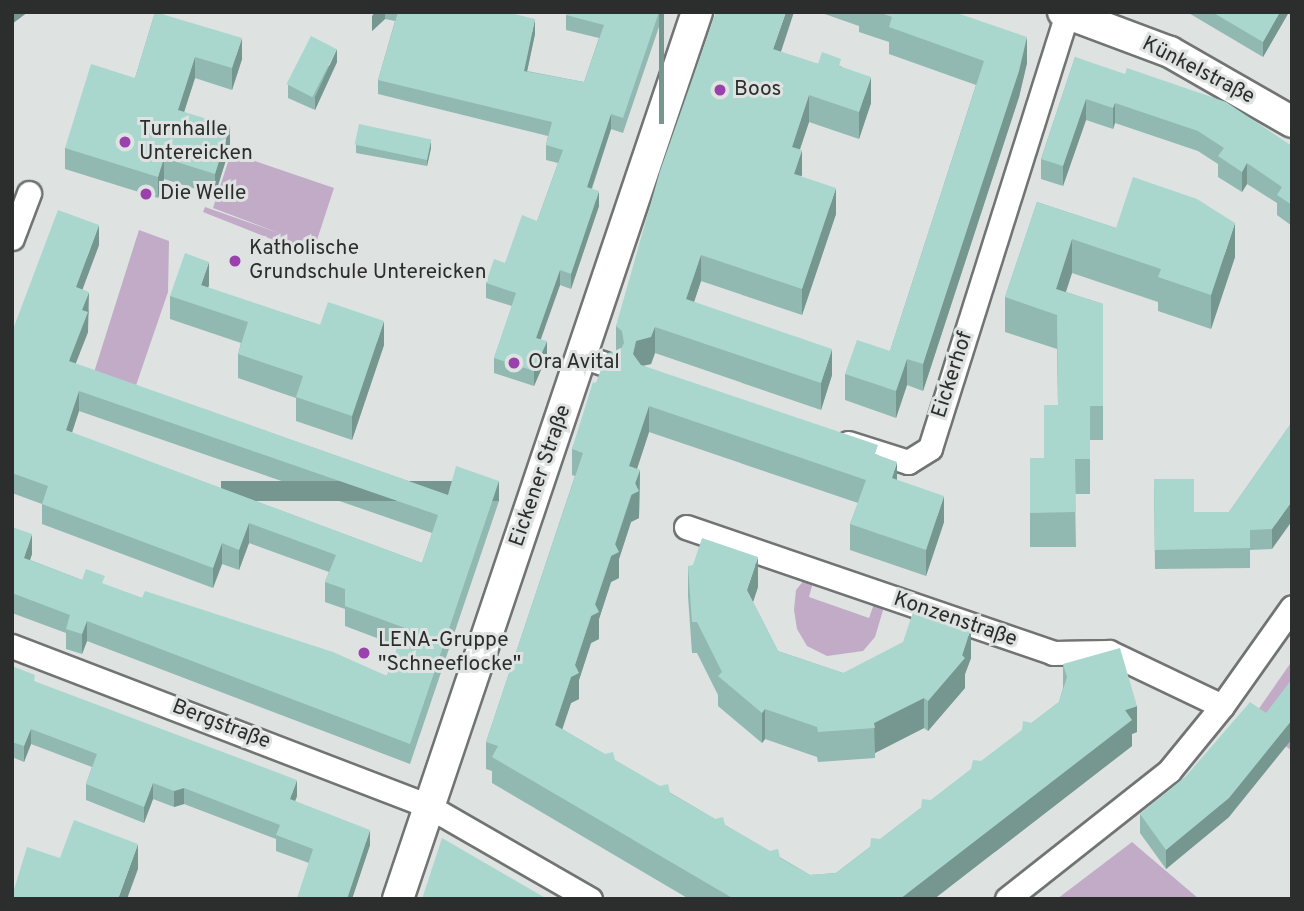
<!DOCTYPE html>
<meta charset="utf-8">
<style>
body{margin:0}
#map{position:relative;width:1304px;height:911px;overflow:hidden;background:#dee2e1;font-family:Overpass,sans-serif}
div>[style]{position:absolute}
.green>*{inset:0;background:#c2abc7}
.roads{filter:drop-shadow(2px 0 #717473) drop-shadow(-2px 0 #717473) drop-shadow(0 2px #717473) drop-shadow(0 -2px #717473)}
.minor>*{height:23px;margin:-11.5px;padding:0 11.5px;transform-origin:11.5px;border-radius:11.5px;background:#fff}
.tertiary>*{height:30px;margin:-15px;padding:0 15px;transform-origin:15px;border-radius:15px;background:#fff}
.wall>*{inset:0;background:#91b9b1}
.shaded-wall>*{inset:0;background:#769690;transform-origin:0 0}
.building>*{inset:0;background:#a9d7ce;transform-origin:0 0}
.dots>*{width:19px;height:19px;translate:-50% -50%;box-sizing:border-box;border:4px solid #dee2e1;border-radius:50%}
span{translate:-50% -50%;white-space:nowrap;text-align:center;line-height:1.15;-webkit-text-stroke:6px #dee2e1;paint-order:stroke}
.street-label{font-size:21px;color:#2c2d2d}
.poi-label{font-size:21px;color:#2c2d2d}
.left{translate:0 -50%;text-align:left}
.frame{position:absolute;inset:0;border:14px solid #2c2d2d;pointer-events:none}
</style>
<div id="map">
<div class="green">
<div style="clip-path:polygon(231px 153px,334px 188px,316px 243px,303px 239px,299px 250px,203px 212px,205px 207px,284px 235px,213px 208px)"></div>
<div style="clip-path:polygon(139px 230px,169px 241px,168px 292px,131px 400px,90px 385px)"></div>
<div style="clip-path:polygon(805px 579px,813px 582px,809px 597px,869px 618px,874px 604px,884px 607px,875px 637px,863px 651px,827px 656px,807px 646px,797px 629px,794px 610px,796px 590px)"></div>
<div style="clip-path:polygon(1292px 661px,1292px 751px,1251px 720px)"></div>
<div style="clip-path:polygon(1132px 842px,1199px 899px,1057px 899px)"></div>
</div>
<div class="roads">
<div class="minor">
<div style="left:12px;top:238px;width:48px;rotate:-69.3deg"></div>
<div style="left:582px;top:356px;width:31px;rotate:19deg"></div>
<div style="left:848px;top:443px;width:63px;rotate:17.6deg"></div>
<div style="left:908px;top:462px;width:26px;rotate:-32deg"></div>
<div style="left:930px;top:448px;width:455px;rotate:-72.5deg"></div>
<div style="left:686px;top:527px;width:388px;rotate:18.9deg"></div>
<div style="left:1053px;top:653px;width:56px;rotate:-1deg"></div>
<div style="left:1109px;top:652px;width:125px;rotate:25.5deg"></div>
<div style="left:12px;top:646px;width:446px;rotate:21deg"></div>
<div style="left:428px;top:806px;width:187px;rotate:29.9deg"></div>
<div style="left:1007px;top:899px;width:206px;rotate:-38.3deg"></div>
<div style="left:1169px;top:771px;width:84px;rotate:-50.8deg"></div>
<div style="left:1222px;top:706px;width:121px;rotate:-54.7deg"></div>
</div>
<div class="tertiary">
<div style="left:1063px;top:12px;width:114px;rotate:20.5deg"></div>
<div style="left:1170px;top:52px;width:141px;rotate:29.8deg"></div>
<div style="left:398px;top:899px;width:936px;rotate:-71.37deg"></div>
</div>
</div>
<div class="wall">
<div style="clip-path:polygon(155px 12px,242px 59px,232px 90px,195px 78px,184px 112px,230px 147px,215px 195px,164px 179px,158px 198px,65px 169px,65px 148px,135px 78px)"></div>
<div style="clip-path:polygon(373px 12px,506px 12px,535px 34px,527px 71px,584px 82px,599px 38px,566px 30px,566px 12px,664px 12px,623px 133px,611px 129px,592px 189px,599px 206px,571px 289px,560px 285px,540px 339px,547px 356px,534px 386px,494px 373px,494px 358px,512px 306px,486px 298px,486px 283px,505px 263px,537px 221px,558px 163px,546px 160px,546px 145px,548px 136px,378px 94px,378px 80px,395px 21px,385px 19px,372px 31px)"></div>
<div style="clip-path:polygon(819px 12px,954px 12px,1027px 63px,1019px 97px,923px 391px,907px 385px,896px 418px,845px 400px,845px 374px,890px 351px,976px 85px,889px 54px,889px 42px,859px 32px,859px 26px)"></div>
<div style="clip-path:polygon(1187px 12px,1289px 12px,1263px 57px)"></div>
<div style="clip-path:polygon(781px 52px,818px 64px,841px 66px,871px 103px,859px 139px,809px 122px,800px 149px,801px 177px,836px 214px,802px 315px,701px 281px,694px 302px,832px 375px,821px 410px,655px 353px,651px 364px,643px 366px,878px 455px,897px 480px,944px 522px,926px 576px,850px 550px,850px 524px,858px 503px,649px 432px,637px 469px,640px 470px,639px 518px,631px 522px,619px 559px,619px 578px,611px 582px,599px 619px,599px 639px,591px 643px,579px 680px,579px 699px,571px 703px,562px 729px,810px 875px,836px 873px,1059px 702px,1063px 688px,1063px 664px,1137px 732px,1132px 734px,1132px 746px,934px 899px,689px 899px,492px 783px,492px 771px,486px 769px,486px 742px,575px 476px,572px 475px,572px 449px,596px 383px,616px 351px,616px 326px)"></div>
<div style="clip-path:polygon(1075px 57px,1292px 146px,1292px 226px,1277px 215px,1277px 203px,1247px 184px,1242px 192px,1218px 177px,1218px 164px,1198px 151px,1115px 123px,1113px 129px,1086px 120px,1063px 186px,1041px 179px,1041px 159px)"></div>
<div style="clip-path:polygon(337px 62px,315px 110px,288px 98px,288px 85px)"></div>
<div style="clip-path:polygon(356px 145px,431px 148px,427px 166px,356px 153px)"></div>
<div style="clip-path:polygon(1037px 202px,1116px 228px,1235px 257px,1211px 329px,1158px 311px,1158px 302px,1072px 273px,1066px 292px,1103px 304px,1103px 440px,1090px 440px,1090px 494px,1075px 494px,1076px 547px,1030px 547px,1030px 458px,1044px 458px,1058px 405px,1057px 349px,1005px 332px,1005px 297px)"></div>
<div style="clip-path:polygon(evenodd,99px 245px,82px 289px,89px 312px,88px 316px,88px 332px,75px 364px,448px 495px,499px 501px,410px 764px,87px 641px,82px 654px,66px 649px,66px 633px,12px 613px,12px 527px,32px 554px,30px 560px,82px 580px,105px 585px,142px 598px,387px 676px,398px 646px,345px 626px,345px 609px,325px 602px,325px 582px,329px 572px,249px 543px,239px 570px,222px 564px,213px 588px,42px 524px,42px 504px,12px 493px,12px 332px,99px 245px,79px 411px,432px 533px,422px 563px,72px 433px,79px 411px)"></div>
<div style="clip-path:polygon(209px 285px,208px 288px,320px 325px,384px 345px,352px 440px,296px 421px,296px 398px,238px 378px,238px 354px,241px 343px,170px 319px,170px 296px)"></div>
<div style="clip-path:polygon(1292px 422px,1272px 549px,1250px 550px,1250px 568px,1155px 569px,1154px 479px,1194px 512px,1229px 512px)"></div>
<div style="clip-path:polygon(688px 566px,758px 587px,753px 602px,778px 651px,843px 673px,971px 658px,965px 674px,965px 688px,928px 731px,924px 728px,875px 753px,875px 758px,818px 762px,817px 757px,765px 739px,762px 743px,718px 706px,718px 695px,697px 653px,692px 653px,688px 596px)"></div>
<div style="clip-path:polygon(12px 666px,35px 682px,297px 796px,295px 801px,370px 845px,352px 899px,297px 899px,309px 863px,276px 851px,276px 839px,184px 804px,174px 807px,153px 799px,144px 823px,86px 800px,86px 784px,92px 767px,31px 744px,24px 762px,12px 757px)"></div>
<div style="clip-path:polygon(1140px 814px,1229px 817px,1166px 869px,1140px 833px)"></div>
</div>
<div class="shaded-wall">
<div style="clip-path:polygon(12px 12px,28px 12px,12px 24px)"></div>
<div style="clip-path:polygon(376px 12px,385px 12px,385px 19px,372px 31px,372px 16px)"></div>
<div style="left:659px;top:12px;width:5px;height:112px"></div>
<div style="clip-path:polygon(786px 12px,794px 12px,773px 76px,773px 49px)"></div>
<div style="clip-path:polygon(1280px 12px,1289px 12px,1263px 57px,1263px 42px)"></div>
<div style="clip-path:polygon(535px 19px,535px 34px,524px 86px,524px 71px)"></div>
<div style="clip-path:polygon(1027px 37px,1027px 63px,1019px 97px,923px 391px,923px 364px)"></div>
<div style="clip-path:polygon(242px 38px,242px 59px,232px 90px,232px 68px)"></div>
<div style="clip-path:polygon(337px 49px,337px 62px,315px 110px,315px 97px)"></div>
<div style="clip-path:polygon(195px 57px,195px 78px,178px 131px,178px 110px)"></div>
<div style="clip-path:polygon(871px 77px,871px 103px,859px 139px,859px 112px)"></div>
<div style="clip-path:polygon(809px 95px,809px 122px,792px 173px,792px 147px)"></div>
<div style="clip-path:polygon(1086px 99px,1086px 120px,1063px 186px,1063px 166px)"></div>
<div style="clip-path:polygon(1115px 103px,1115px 123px,1113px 129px,1113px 108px)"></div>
<div style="clip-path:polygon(611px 114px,611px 129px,587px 202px,587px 187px)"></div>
<div style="clip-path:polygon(230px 126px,230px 147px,215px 195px,215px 174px)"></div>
<div style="clip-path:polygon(431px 139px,431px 148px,427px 166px,427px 158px)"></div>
<div style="clip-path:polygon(802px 150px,802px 176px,794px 174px)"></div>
<div style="clip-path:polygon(164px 158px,164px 179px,158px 198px,158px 177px)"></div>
<div style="clip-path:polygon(1247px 163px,1247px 184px,1242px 192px,1242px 172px)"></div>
<div style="clip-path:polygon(836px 188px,836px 214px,802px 315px,802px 289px)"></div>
<div style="clip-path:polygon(599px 191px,599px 206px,571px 289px,571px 274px)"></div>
<div style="clip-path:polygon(1235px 223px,1235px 257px,1211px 329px,1211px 295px)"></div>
<div style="clip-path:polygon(99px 225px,99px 245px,76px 307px,76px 287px)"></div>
<div style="clip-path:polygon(1072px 239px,1072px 273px,1057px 318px,1056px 289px)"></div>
<div style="clip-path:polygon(701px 255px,701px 281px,686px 326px,686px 299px)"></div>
<div style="clip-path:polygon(209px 262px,209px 285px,202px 306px,201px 285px)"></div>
<div style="clip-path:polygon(560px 270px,560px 285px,536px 353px,536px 338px)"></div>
<div style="clip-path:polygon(89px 292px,88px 332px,69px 381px,69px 361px,82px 310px)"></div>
<div style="clip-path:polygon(384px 321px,384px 345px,352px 440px,352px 416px)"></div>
<div style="clip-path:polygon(655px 327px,655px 353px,651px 364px,636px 367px,633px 354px,636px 341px)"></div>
<div style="clip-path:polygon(547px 341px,547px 356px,534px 386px,534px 371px)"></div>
<div style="clip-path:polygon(832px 349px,832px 375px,821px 410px,821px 383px)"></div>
<div style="clip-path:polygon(907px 359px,907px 385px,896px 418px,896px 391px)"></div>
<div style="clip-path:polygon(79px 391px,79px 411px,66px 450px,66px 430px)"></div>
<div style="clip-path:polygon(649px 406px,649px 432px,629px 493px,629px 466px)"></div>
<div style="clip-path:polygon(897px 462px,897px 488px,892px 478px)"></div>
<div style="clip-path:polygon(640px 470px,639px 518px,631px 522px,619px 559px,619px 578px,611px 582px,599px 619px,599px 639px,591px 643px,579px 680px,579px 699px,571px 703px,555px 751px,555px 725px)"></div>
<div style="left:499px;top:481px;width:20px;height:278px;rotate:90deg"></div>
<div style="clip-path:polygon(944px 496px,944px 522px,926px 576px,926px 550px)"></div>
<div style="clip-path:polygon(1292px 501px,1292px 521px,1272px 549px,1272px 529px)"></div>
<div style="clip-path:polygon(249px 523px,249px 543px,239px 570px,239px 550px)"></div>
<div style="clip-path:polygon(32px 534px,32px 554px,24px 578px,24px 558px)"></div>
<div style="clip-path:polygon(222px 543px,222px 564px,213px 588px,213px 568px)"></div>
<div style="clip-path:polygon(758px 557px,758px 587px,747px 620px,747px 590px)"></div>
<div style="clip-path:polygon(87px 621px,87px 641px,82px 654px,82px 634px)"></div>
<div style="clip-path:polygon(971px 628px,971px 658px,965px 674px,965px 688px,928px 731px,928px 701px,962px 655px)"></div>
<div style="clip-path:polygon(924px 698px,924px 728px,875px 753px,874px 723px)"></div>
<div style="clip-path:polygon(1137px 706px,1137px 732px,1132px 734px,1132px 746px,934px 899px,900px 899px,1125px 710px)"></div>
<div style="clip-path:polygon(765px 709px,765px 739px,762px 743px,762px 713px)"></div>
<div style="clip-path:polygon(1292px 720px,1292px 739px,1229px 817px,1166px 869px,1166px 850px)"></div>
<div style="clip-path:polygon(31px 729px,31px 744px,24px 762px,24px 746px)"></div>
<div style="clip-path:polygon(297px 780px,297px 796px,290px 814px,290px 799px)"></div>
<div style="clip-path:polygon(153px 783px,153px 799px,144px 823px,144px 807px)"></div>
<div style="clip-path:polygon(184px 788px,184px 804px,174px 807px,174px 791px)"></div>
<div style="clip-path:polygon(370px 830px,370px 845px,352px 899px,347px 899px)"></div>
<div style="clip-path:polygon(138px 844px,138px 869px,127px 899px,118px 899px)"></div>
</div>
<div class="building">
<div style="clip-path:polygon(155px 12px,242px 38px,232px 68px,195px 57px,178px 110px,230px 126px,215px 174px,164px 158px,158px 177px,65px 148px,91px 64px,135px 78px)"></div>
<div style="clip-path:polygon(398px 12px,506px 12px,535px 19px,524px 71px,584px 82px,604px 25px,566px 15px,566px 12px,659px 12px,623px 118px,611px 114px,587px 187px,599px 191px,571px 274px,560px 270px,536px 338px,547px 341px,534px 371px,494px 358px,516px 293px,486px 283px,494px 259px,505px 263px,522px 215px,537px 221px,563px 150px,546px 145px,552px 122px,378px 80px)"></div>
<div style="clip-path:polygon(716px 12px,786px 12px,773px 49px,818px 64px,822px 52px,841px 59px,839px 66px,871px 77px,859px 112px,809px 95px,792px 147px,802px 150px,794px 174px,836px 188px,802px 289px,701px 255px,686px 299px,832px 349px,821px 383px,655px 327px,651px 337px,636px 341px,633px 354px,641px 365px,878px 445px,875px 454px,897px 462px,892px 478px,944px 496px,926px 550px,850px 524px,866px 480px,649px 406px,629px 466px,640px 470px,635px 483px,639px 491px,631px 495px,615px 544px,619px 552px,611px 556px,595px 604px,599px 612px,591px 616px,575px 665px,579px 673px,571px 677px,555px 725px,605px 754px,613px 752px,615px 760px,660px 786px,668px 784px,670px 793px,715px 819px,723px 817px,725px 825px,770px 851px,778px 849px,780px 858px,810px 875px,836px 873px,870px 847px,871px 838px,880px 839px,921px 808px,922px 799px,931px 800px,971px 769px,973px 760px,981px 761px,1022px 730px,1023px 721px,1032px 723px,1059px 702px,1067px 677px,1063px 664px,1120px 648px,1137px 706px,1125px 710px,1132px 720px,900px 899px,734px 899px,492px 757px,498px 746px,486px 742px,583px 453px,572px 449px,593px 382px,596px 383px,607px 353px,620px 351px,624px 343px,622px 331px,616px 326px,660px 171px)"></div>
<div style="clip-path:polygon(879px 12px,954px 12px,1027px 37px,1019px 71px,923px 364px,907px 359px,896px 391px,845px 374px,857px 340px,890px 351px,984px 61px,889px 27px,892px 17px)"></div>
<div style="clip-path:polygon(1212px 12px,1280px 12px,1263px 42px)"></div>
<div style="left:311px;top:36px;width:29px;height:54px;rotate:27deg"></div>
<div style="clip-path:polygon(1075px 57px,1125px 74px,1127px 68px,1226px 102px,1292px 146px,1292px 205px,1277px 195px,1282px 187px,1247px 163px,1242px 172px,1218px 156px,1224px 148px,1198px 131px,1115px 103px,1113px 108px,1086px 99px,1063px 166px,1041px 159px)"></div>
<div style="left:359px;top:124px;width:74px;height:21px;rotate:12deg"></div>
<div style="clip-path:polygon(1133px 177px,1197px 199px,1235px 223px,1211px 295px,1158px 277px,1161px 269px,1072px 239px,1056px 289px,1103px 304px,1103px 406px,1090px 406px,1090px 459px,1075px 459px,1076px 512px,1030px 513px,1030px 458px,1044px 458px,1044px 405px,1058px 405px,1057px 315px,1005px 297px,1037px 202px,1116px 228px)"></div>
<div style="clip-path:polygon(evenodd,58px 210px,99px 225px,76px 287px,89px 292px,82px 310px,88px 312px,69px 361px,448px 495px,456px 466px,499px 481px,410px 744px,87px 621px,82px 634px,66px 629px,70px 615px,12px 593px,12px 527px,32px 534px,24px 558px,82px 580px,86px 569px,105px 576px,102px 583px,142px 598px,145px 591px,333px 652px,387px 676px,405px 628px,345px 606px,345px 589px,325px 582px,336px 555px,249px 523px,239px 550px,222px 543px,213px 568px,42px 504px,48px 486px,12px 473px,12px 332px,58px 210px,79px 391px,438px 515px,422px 563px,66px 430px,79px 391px)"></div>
<div style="clip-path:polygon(185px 253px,209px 262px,201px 285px,320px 325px,328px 302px,384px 321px,352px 416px,296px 397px,303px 376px,238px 354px,248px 322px,170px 296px)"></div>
<div style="clip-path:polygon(1292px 422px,1292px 501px,1272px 529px,1250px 530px,1250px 548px,1155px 550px,1154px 479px,1194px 479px,1194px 512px,1229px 512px)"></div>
<div style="clip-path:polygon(702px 538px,758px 557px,747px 590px,778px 651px,843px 673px,903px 642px,914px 609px,971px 628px,962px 655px,965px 658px,928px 701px,924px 698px,874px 723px,875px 728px,818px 732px,817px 727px,765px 709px,762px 713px,718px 676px,722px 672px,697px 622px,692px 622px,688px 566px,693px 565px)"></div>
<div style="clip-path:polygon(12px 666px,35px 675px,34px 681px,297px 780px,290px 799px,370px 830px,347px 899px,297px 899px,313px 849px,276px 835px,280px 825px,184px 788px,174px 791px,153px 783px,144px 807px,86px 784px,97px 754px,31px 729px,24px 746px,12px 742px)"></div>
<div style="clip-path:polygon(1292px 679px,1292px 720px,1229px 798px,1166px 850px,1140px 814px,1186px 776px,1250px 702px,1266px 713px)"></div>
<div style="clip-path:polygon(74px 820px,138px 844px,118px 899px,12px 899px,12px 896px,27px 847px,60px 858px)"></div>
<div style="clip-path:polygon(442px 838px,547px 899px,422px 899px)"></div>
</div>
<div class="dots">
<div style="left:720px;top:90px;background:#9a41ad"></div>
<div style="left:125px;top:142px;background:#9a41ad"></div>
<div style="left:146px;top:194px;background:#9a41ad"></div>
<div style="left:235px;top:261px;background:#9a41ad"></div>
<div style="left:514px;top:363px;background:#9a41ad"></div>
<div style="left:364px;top:653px;background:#9a41ad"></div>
</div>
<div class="street-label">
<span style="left:1198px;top:71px;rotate:27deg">Künkelstraße</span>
<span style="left:953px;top:375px;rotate:-72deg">Eickerhof</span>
<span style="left:541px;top:476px;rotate:-71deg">Eickener Straße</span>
<span style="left:955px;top:620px;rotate:19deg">Konzenstraße</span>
<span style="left:221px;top:725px;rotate:21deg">Bergstraße</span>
</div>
<div class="poi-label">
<span class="left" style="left:734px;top:90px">Boos</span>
<span class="left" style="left:139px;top:142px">Turnhalle<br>Untereicken</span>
<span class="left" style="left:160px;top:194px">Die Welle</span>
<span class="left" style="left:249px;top:261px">Katholische<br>Grundschule Untereicken</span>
<span class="left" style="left:528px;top:363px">Ora Avital</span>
<span class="left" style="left:378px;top:653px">LENA-Gruppe<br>"Schneeflocke"</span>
</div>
<div class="frame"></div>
</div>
